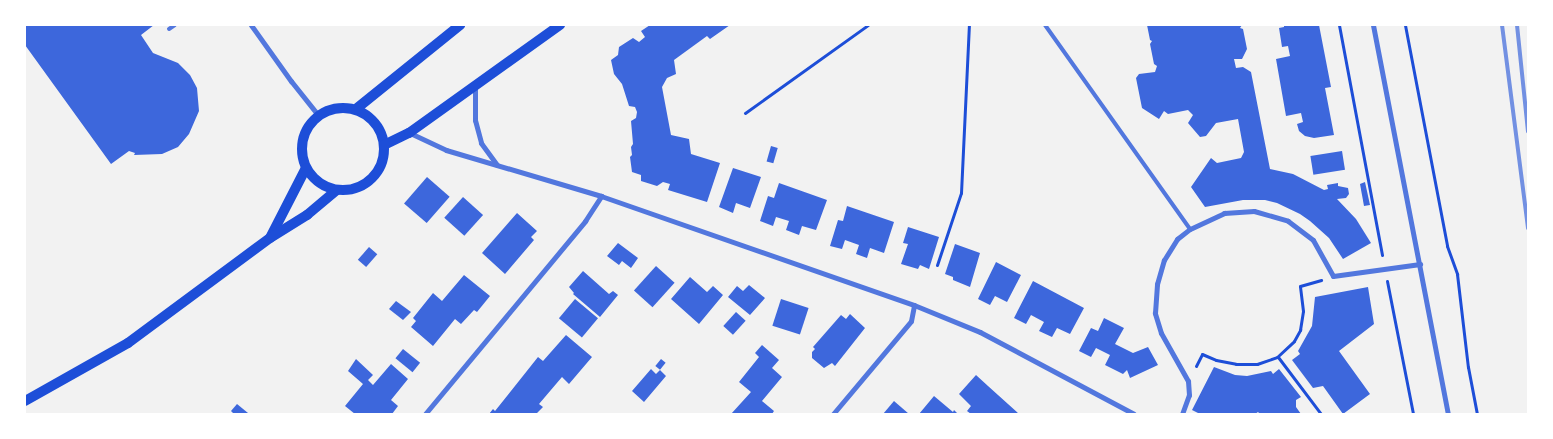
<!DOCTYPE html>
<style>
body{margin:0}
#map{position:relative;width:1553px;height:439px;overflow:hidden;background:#f2f2f2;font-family:"IBM Plex Serif",serif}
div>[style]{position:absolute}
.building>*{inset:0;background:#3d67dc;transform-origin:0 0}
.path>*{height:3px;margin:-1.5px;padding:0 1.5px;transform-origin:1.5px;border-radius:1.5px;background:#1d4ed8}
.service>*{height:4px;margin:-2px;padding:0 2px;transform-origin:2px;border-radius:2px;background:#5277de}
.minor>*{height:5px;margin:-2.5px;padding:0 2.5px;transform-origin:2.5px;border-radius:2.5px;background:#5277de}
.secondary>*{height:10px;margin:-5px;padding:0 5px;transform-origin:5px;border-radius:5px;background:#1d4ed8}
.secondary>.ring{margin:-5px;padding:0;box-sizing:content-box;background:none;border:10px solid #1d4ed8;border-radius:50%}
.rail>*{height:4px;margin:-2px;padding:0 2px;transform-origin:2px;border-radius:2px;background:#7290e2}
span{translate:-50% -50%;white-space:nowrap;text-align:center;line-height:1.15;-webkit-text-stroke:5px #fff;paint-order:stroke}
.frame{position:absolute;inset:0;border:26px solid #fff;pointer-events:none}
</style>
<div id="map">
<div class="building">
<div style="clip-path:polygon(25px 25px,154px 25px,141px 35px,153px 53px,178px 63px,190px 75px,197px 88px,199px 111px,189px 134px,178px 147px,162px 154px,134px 155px,135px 153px,129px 151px,111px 164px,25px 45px)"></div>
<div style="clip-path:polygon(650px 25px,730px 25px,710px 39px,707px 36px,674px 60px,676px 74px,667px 78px,662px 87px,671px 135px,689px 139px,691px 154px,720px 163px,707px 202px,668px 190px,670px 184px,663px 182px,657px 186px,641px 181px,641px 175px,632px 172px,630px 157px,632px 155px,631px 147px,633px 144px,631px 121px,636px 118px,637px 112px,635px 107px,629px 106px,622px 84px,614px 74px,611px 60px,618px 55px,619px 47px,633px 38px,639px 42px,645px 37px,641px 31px)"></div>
<div style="clip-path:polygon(1147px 25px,1242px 25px,1240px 28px,1243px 29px,1247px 49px,1242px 59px,1234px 59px,1236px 68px,1243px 67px,1251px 72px,1270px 169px,1293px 174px,1324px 190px,1328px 189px,1327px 185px,1338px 183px,1338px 186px,1348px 188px,1349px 194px,1346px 198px,1337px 199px,1356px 219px,1371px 243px,1343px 259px,1329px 238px,1310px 221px,1300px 214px,1277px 203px,1265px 200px,1243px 200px,1205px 207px,1191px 187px,1211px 158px,1217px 163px,1241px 158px,1244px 152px,1238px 119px,1216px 123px,1206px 136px,1200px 137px,1188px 123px,1193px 115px,1188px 110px,1168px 114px,1164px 111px,1159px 119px,1142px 108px,1136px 78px,1139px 74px,1155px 72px,1157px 66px,1154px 64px,1150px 44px,1152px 41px,1150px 40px)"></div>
<div style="clip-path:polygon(1284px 25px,1319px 25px,1331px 87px,1325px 88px,1334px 135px,1314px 138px,1305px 136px,1299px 131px,1297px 124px,1303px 122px,1301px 113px,1286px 116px,1276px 59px,1290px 56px,1288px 46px,1282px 47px,1279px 28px,1284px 27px)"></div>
<div style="left:771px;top:146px;width:7px;height:16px;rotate:16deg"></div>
<div style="left:1342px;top:151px;width:19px;height:32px;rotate:81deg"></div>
<div style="clip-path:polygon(733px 168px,761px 177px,750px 208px,736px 203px,733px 213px,719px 207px)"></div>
<div style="left:427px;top:177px;width:30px;height:35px;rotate:41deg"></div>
<div style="clip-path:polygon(1365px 182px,1370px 205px,1364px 206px,1360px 184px)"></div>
<div style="clip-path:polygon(779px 183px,827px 200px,816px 230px,802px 226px,799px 235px,786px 230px,789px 221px,776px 217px,773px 226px,760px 221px,768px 196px,774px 198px)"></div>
<div style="left:463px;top:197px;width:27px;height:28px;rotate:42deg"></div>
<div style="clip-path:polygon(847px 206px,894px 222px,884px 253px,870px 248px,867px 258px,856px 254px,859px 245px,845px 240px,842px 249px,830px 246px,838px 220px,843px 221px)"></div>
<div style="clip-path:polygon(517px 213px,537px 231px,531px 237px,534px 240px,505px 274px,482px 253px)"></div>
<div style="clip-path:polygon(908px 227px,939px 237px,929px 269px,920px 265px,918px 269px,901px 264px,908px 244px,903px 243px)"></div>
<div style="clip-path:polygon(618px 243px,638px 258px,631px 268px,622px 261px,619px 265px,607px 256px)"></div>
<div style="clip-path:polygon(955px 244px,980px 253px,970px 287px,953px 280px,953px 277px,945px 274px)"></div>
<div style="left:369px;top:247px;width:11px;height:17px;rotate:41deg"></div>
<div style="clip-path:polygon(996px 262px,1021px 275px,1007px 302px,995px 296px,990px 305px,978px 299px)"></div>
<div style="left:656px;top:266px;width:25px;height:33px;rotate:42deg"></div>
<div style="clip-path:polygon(583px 271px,609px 294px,613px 291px,618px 295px,600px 317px,573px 294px,574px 293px,569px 287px)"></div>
<div style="clip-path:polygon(464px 275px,490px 296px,477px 312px,474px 310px,461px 324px,455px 319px,433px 346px,411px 327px,416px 321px,413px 318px,433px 293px,442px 301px)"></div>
<div style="clip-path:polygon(690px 277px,707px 292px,713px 286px,723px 295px,699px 324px,671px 299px)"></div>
<div style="clip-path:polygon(1033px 281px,1084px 308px,1070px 334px,1057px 328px,1052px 337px,1039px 331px,1044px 322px,1031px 315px,1026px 324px,1014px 318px)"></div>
<div style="clip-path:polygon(749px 285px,765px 298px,750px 315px,728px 297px,737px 286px,743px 291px)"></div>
<div style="clip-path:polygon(1368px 287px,1374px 324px,1339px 351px,1370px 394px,1343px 414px,1323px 386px,1313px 388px,1292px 360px,1300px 354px,1298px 351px,1312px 326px,1315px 297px)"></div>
<div style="left:575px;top:299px;width:30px;height:25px;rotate:40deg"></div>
<div style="left:781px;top:299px;width:29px;height:28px;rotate:18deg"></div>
<div style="clip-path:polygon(396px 301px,411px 312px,403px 320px,389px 309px)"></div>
<div style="left:736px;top:312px;width:13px;height:19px;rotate:42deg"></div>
<div style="clip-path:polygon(850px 314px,865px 328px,835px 366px,832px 363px,824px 368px,812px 358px,812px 352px,815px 349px,813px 347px,841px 315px,846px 319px)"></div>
<div style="clip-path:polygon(1104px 318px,1124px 328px,1115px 344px,1133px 353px,1148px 347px,1158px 365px,1130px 378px,1127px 370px,1123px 374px,1105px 365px,1110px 355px,1096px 348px,1091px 357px,1079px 351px,1091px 328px,1098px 331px)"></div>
<div style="clip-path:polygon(566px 335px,592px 357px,569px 384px,562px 377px,539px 404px,543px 407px,536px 414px,489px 414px,493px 409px,495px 411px,538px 357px,543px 361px)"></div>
<div style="clip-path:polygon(762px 345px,779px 360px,772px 368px,782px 377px,762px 401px,774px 411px,772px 414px,731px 414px,751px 392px,739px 382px,759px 357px,755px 353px)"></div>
<div style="left:403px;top:349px;width:22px;height:12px;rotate:39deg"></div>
<div style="clip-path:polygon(356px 359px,373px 375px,368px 380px,373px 385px,391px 364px,408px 379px,391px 400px,398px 406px,392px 414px,355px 414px,345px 406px,363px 384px,348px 371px)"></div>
<div style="left:661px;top:359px;width:6px;height:9px;rotate:39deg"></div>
<div style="clip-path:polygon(1214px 367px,1235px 375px,1247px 376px,1271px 371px,1273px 374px,1279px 369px,1301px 397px,1296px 400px,1296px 407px,1301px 414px,1260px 414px,1258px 412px,1255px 414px,1200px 414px,1192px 410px)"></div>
<div style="clip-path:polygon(651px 369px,656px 374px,660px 370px,666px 376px,644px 402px,632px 391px)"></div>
<div style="clip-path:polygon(976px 375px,988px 386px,1019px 414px,971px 414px,967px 411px,971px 406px,959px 394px)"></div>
<div style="clip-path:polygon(934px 396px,953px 412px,954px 410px,958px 414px,919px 414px)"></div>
<div style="clip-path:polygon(894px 401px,909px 414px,883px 414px)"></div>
<div style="clip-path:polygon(237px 404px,248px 413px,246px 414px,234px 414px,231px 411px)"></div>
</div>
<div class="path">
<div style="left:1339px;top:25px;width:234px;rotate:79.4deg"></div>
<div style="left:1405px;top:25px;width:225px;rotate:79.2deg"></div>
<div style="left:1447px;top:246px;width:30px;rotate:70deg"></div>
<div style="left:1457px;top:274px;width:94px;rotate:83.3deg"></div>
<div style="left:1468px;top:367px;width:48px;rotate:79.2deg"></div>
<div style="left:745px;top:113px;width:151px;rotate:-35.6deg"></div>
<div style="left:937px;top:265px;width:76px;rotate:-71.6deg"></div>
<div style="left:961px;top:193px;width:168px;rotate:-87.3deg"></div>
<div style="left:1387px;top:281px;width:136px;rotate:78.9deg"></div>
<div style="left:1278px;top:357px;width:71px;rotate:53deg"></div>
<div style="left:1196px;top:366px;width:13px;rotate:-63deg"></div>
<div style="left:1202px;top:354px;width:15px;rotate:23deg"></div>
<div style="left:1216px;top:360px;width:20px;rotate:11deg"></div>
<div style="left:1236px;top:364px;width:21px"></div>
<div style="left:1257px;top:364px;width:21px;rotate:-19deg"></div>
<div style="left:1277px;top:357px;width:23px;rotate:-43deg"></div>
<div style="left:1294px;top:341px;width:13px;rotate:-61deg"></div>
<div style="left:1300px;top:330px;width:19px;rotate:-81deg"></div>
<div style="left:1303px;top:311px;width:25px;rotate:-97deg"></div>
<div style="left:1300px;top:286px;width:22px;rotate:-16deg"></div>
</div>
<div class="service">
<div style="left:1045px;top:25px;width:250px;rotate:54.6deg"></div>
<div style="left:169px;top:29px;width:7px;rotate:-34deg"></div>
</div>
<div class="minor">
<div style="left:251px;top:25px;width:69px;rotate:54.5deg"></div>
<div style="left:291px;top:81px;width:43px;rotate:51.5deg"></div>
<div style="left:1373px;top:25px;width:396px;rotate:79.1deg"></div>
<div style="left:475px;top:87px;width:33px;rotate:90deg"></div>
<div style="left:475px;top:120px;width:24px;rotate:75deg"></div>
<div style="left:481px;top:143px;width:27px;rotate:54deg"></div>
<div style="left:410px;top:133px;width:40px;rotate:25deg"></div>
<div style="left:446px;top:150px;width:162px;rotate:16.5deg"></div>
<div style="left:601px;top:196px;width:331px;rotate:19.2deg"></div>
<div style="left:914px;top:305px;width:71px;rotate:22.2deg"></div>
<div style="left:980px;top:332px;width:174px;rotate:28deg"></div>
<div style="left:425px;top:414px;width:251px;rotate:-50.3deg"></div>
<div style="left:585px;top:221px;width:30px;rotate:-57deg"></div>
<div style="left:833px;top:414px;width:121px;rotate:-50deg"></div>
<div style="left:911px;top:321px;width:16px;rotate:-79deg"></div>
<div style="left:1182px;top:414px;width:20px;rotate:-70deg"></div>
<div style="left:1189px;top:395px;width:14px;rotate:-94deg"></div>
<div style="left:1188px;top:381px;width:55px;rotate:-119.4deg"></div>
<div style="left:1161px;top:333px;width:21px;rotate:-107deg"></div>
<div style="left:1155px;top:313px;width:29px;rotate:-86deg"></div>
<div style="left:1157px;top:284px;width:25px;rotate:-74deg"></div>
<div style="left:1164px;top:260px;width:25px;rotate:-58deg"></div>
<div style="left:1177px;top:239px;width:16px;rotate:-38deg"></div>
<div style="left:1190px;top:229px;width:38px;rotate:-25deg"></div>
<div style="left:1224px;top:213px;width:30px;rotate:-4deg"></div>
<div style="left:1254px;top:211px;width:35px;rotate:16deg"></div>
<div style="left:1288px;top:221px;width:31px;rotate:37deg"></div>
<div style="left:1313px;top:240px;width:41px;rotate:60.9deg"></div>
<div style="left:1333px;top:276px;width:88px;rotate:-7.9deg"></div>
</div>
<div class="secondary">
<div class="ring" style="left:302px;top:108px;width:72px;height:72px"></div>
<div style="left:356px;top:109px;width:134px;rotate:-38.9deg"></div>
<div style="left:384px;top:145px;width:28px;rotate:-26deg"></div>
<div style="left:409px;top:133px;width:186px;rotate:-35.6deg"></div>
<div style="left:271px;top:236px;width:76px;rotate:-62.8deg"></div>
<div style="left:25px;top:401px;width:118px;rotate:-29.4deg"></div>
<div style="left:128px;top:343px;width:177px;rotate:-36.5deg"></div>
<div style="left:270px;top:238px;width:44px;rotate:-31.9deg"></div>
<div style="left:307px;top:215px;width:39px;rotate:-40deg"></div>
</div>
<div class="rail">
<div style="left:1502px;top:25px;width:205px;rotate:82.7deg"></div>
<div style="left:1517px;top:25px;width:107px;rotate:84.1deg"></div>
</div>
<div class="frame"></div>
</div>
